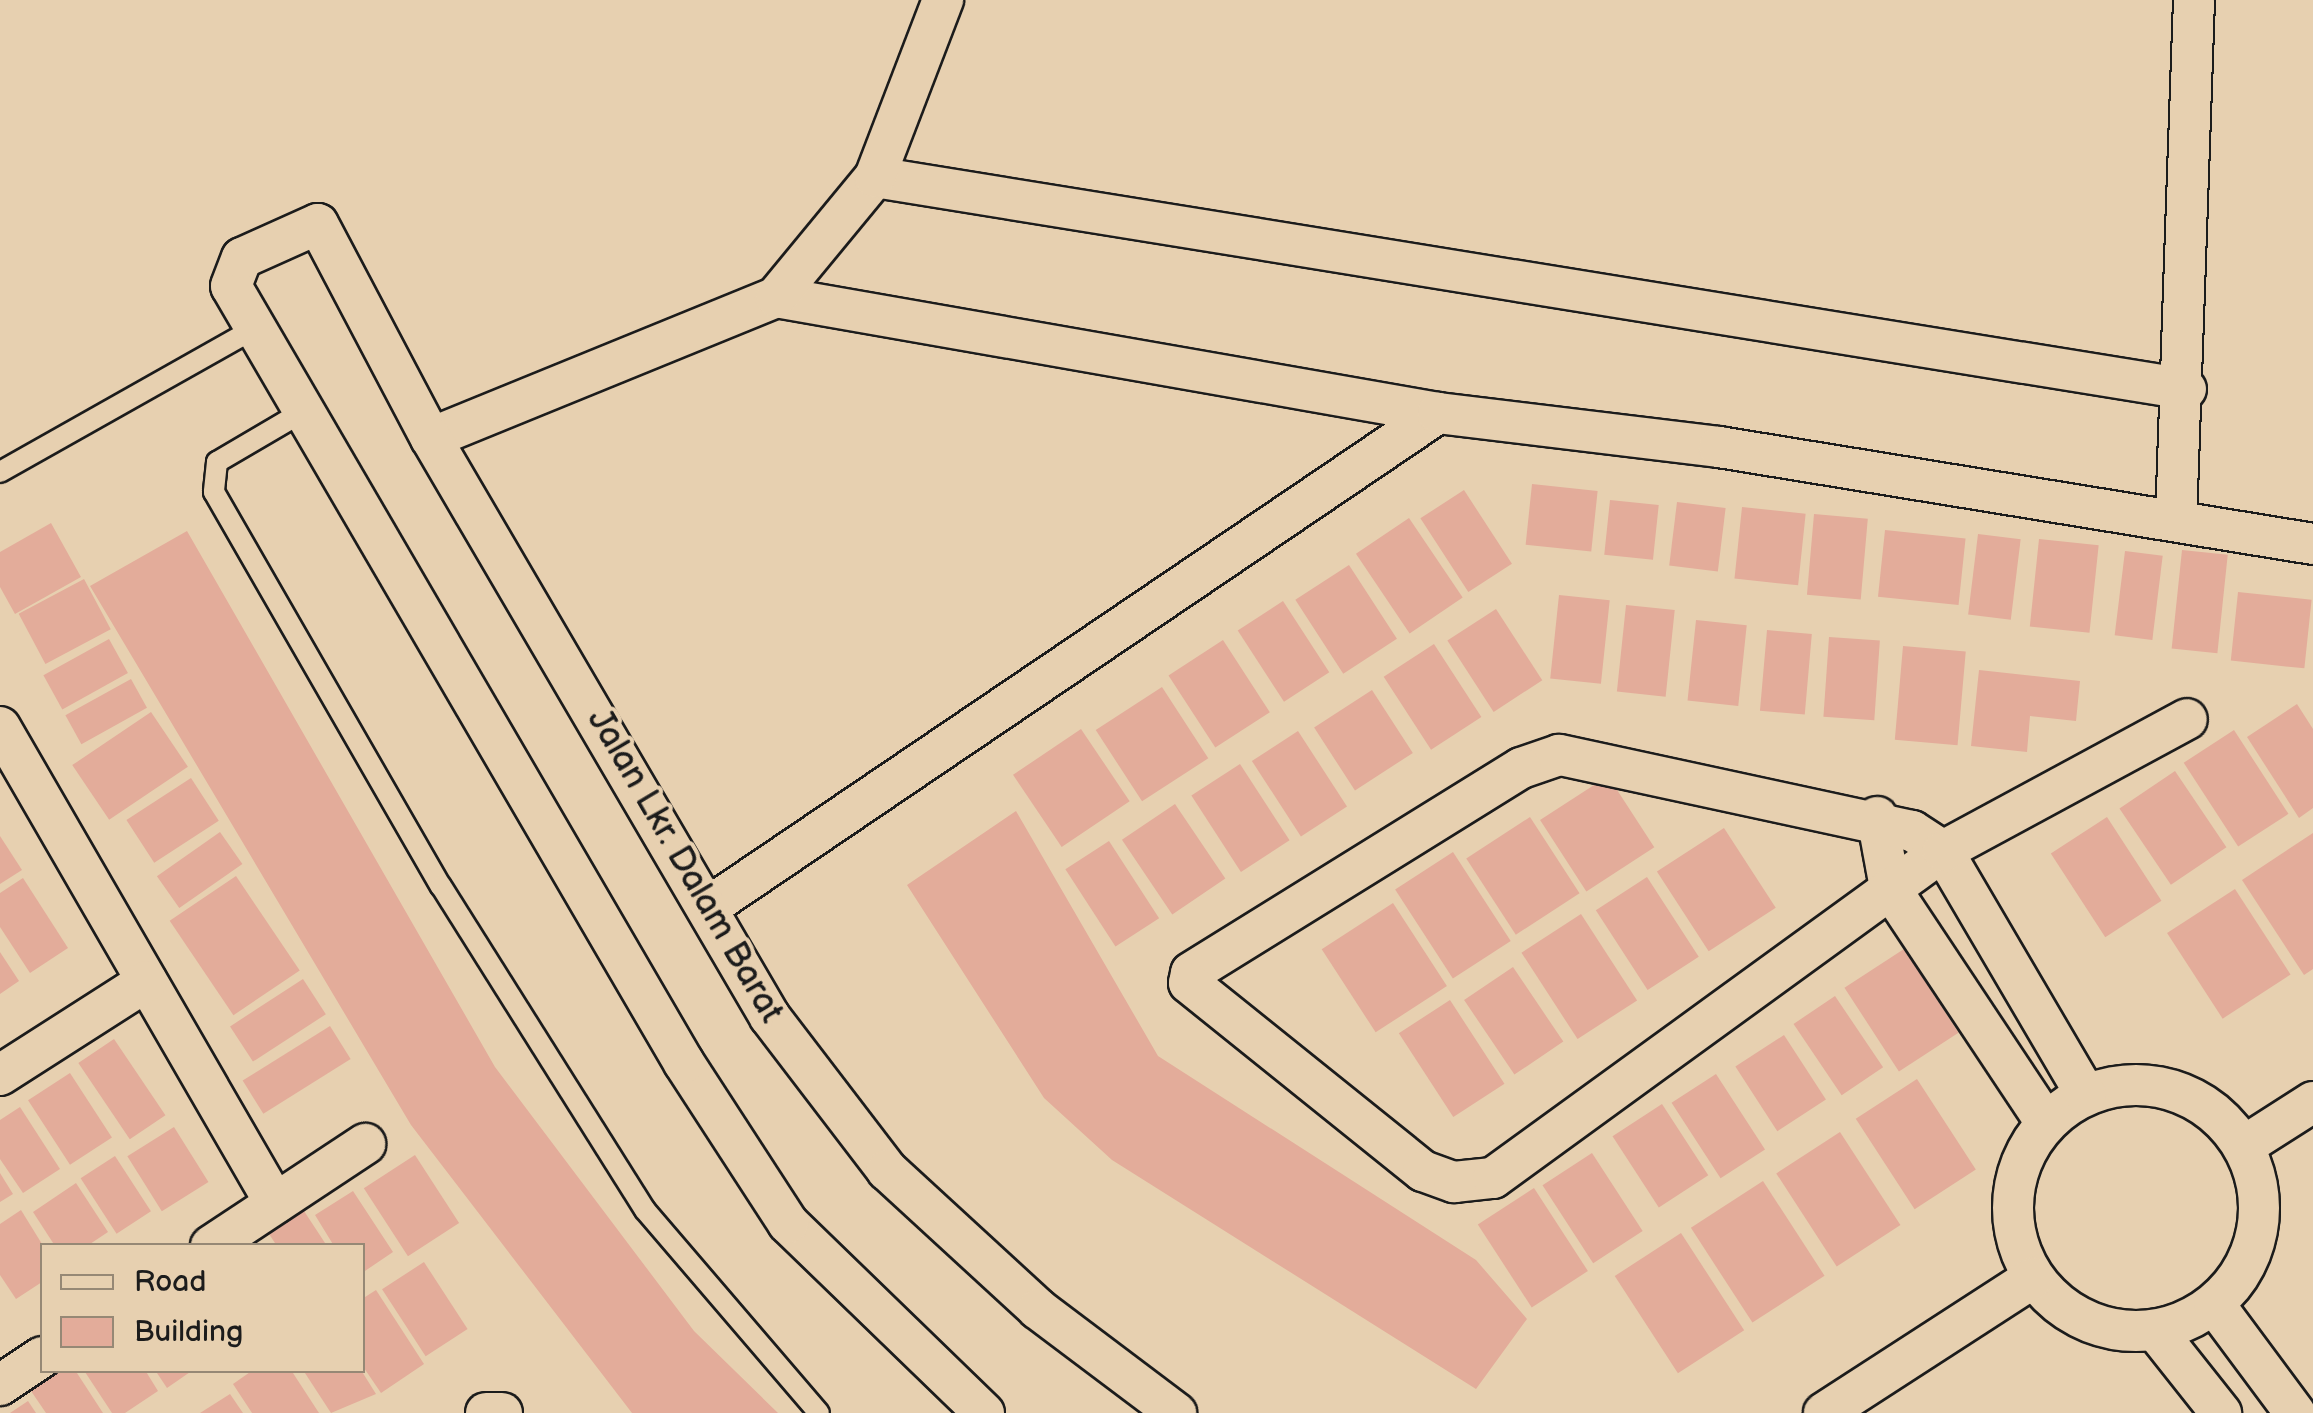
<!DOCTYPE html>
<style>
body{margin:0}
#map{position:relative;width:2313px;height:1413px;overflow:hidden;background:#e7d0b0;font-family:"Balsamiq Sans",sans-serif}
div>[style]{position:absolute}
.building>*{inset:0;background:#e3ac9a;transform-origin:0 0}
.roads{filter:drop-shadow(2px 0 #1c1c1c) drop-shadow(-2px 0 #1c1c1c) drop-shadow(0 2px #1c1c1c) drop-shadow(0 -2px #1c1c1c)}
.lane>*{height:20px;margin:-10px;padding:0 10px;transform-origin:10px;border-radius:10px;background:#e7d0b0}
.street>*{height:40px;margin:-20px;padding:0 20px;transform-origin:20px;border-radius:20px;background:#e7d0b0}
.street>.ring{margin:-20px;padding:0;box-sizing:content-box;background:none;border:40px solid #e7d0b0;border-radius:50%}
span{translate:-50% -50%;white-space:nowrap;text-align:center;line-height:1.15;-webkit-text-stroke:8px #e7d0b0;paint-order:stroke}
.street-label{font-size:35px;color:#1c1c1c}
.legend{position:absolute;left:40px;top:1243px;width:325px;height:130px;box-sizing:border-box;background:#e7d0b0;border:2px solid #968875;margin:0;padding:12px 18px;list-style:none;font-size:30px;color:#1c1c1c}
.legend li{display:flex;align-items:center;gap:20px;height:50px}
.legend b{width:50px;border:2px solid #968875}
</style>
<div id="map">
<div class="building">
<div style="left:1532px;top:484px;width:66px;height:61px;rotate:6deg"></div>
<div style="left:1464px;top:490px;width:88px;height:52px;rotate:57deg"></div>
<div style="left:1610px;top:500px;width:49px;height:55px;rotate:6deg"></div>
<div style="left:1677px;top:502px;width:49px;height:64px;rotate:7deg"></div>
<div style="left:1742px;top:507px;width:64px;height:72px;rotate:6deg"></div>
<div style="left:1814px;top:514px;width:54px;height:81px;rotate:5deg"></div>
<div style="left:1409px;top:518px;width:96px;height:64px;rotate:56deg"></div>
<div style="clip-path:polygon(51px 523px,81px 577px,15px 614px,0 587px,0 552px)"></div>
<div style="left:1885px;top:530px;width:81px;height:67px;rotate:6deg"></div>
<div style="clip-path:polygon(187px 531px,495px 1067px,694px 1331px,778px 1413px,632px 1413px,411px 1125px,90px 586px)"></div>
<div style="left:1978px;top:534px;width:43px;height:81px;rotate:7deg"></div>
<div style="left:2039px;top:539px;width:60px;height:88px;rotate:6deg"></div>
<div style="left:2182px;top:550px;width:46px;height:99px;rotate:6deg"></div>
<div style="left:2125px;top:551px;width:38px;height:85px;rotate:7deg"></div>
<div style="left:1349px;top:565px;width:88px;height:64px;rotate:57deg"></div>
<div style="left:84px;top:579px;width:57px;height:74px;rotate:62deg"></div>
<div style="left:2238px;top:592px;width:74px;height:69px;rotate:6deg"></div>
<div style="left:1559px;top:595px;width:51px;height:84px;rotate:6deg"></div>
<div style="left:1283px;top:601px;width:85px;height:54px;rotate:57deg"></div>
<div style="left:1626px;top:605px;width:49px;height:87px;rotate:6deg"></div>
<div style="left:1496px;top:609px;width:85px;height:58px;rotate:57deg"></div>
<div style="left:1696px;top:620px;width:51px;height:81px;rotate:6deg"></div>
<div style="left:1767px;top:630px;width:45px;height:81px;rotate:5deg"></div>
<div style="left:1829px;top:637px;width:51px;height:80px;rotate:4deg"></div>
<div style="left:109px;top:639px;width:39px;height:75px;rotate:61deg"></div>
<div style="left:1223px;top:640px;width:86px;height:65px;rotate:57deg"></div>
<div style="left:1434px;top:644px;width:87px;height:60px;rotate:57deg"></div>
<div style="left:1903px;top:646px;width:63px;height:94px;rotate:5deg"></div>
<div style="clip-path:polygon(1979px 670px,2080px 681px,2076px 721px,2030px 716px,2027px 752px,1971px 746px)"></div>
<div style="left:131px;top:679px;width:33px;height:75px;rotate:61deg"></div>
<div style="left:1162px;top:687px;width:85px;height:79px;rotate:57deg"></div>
<div style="left:1372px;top:690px;width:75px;height:69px;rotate:57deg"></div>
<div style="clip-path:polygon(2297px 704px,2313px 729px,2313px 808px,2299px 818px,2247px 737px)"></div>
<div style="left:151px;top:712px;width:66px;height:95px;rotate:56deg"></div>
<div style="left:1081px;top:729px;width:87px;height:82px;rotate:56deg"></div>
<div style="left:2234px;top:730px;width:100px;height:60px;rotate:57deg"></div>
<div style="left:1298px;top:731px;width:90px;height:55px;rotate:57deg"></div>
<div style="left:1240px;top:764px;width:91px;height:58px;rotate:57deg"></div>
<div style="left:2175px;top:771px;width:92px;height:67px;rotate:56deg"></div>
<div style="left:1608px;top:776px;width:85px;height:81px;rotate:57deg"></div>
<div style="left:191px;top:778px;width:51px;height:77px;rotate:57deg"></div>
<div style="left:1175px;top:804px;width:90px;height:64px;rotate:56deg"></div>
<div style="clip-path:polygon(1016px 811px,1158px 1056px,1476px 1260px,1527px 1319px,1476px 1389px,1112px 1160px,1044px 1098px,907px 885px)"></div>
<div style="left:1530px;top:817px;width:91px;height:76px;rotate:57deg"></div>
<div style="left:2107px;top:817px;width:100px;height:67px;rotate:57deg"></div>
<div style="left:1724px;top:828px;width:95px;height:80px;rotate:57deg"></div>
<div style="left:220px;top:832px;width:39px;height:77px;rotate:55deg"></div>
<div style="clip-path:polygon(2313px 833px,2313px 969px,2304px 975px,2242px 880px)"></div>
<div style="clip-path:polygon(0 836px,22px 870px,0 884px)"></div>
<div style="left:1109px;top:841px;width:92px;height:52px;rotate:57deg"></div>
<div style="left:1453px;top:852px;width:106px;height:69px;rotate:57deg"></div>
<div style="left:236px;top:876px;width:114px;height:80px;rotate:56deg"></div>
<div style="left:1647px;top:877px;width:95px;height:61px;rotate:57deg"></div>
<div style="clip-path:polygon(23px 878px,68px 948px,30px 973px,0 927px,0 893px)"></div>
<div style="left:2235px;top:889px;width:102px;height:81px;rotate:57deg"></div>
<div style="left:1393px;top:903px;width:99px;height:85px;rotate:57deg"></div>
<div style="left:1581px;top:914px;width:103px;height:71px;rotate:57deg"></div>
<div style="left:1904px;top:949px;width:100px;height:71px;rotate:57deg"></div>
<div style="clip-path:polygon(0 952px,19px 981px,0 994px)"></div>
<div style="left:1513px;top:967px;width:90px;height:59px;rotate:56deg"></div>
<div style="left:303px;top:979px;width:42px;height:87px;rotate:57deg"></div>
<div style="left:1835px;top:996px;width:86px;height:50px;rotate:56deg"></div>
<div style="left:1450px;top:1000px;width:100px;height:61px;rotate:57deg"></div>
<div style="left:330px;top:1026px;width:39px;height:103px;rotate:58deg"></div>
<div style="left:1784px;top:1035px;width:77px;height:58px;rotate:57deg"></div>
<div style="left:114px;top:1039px;width:92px;height:43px;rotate:56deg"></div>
<div style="left:70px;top:1073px;width:77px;height:50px;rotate:57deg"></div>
<div style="left:1716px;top:1074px;width:90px;height:53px;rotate:57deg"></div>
<div style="left:1917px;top:1079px;width:108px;height:73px;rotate:57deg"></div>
<div style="left:1662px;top:1104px;width:85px;height:59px;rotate:57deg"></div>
<div style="clip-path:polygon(20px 1107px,60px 1169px,23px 1193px,0 1159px,0 1120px)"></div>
<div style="left:174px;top:1127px;width:65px;height:55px;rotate:58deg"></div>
<div style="left:1840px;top:1132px;width:111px;height:76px;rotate:57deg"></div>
<div style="left:1592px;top:1153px;width:93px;height:59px;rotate:57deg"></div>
<div style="left:415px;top:1155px;width:81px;height:61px;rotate:57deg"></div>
<div style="left:115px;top:1156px;width:66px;height:41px;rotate:57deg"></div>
<div style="clip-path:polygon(0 1173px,13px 1194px,0 1202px)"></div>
<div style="left:1763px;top:1181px;width:113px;height:86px;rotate:57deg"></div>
<div style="clip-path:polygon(76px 1183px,108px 1232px,87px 1246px,55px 1246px,33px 1212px)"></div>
<div style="left:1534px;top:1188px;width:99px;height:67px;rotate:57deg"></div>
<div style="clip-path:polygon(353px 1191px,393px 1252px,362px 1273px,362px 1246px,334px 1246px,315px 1215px)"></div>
<div style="clip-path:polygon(21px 1210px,42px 1244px,42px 1282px,16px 1299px,0 1275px,0 1224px)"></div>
<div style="clip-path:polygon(304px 1211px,327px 1246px,277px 1246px,269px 1234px)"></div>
<div style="left:1681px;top:1233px;width:116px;height:79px;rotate:57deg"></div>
<div style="left:424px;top:1262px;width:80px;height:50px;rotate:57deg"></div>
<div style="clip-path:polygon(376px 1290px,424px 1364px,381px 1393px,362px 1365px,362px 1299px)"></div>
<div style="clip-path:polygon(62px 1370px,75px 1370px,103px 1413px,46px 1413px,31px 1391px)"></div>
<div style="clip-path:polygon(145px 1370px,158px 1391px,125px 1413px,112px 1413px,85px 1372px)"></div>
<div style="clip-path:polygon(155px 1370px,193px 1370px,167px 1388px)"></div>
<div style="clip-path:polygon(253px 1370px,291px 1370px,319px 1413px,252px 1413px,233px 1384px)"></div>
<div style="clip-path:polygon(303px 1370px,361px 1370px,376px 1394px,331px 1413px)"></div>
<div style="clip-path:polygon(230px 1394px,243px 1413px,200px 1413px)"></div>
<div style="clip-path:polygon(28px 1401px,36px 1413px,10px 1413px)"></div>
</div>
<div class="roads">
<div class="lane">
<div style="left:304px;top:411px;width:101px;rotate:149.6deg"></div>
<div style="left:217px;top:462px;width:30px;rotate:96deg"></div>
<div style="left:214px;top:492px;width:455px;rotate:60.1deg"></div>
<div style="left:441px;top:886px;width:383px;rotate:57.8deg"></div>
<div style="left:645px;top:1210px;width:267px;rotate:49.4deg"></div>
<div style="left:0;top:472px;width:294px;rotate:-29.4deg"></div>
</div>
<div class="street">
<div style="left:875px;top:177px;width:1328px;rotate:9.19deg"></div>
<div style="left:776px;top:297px;width:672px;rotate:9.94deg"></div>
<div style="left:431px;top:438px;width:373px;rotate:-22.2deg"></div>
<div style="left:776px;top:297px;width:156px;rotate:-50.5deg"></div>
<div style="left:875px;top:177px;width:190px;rotate:-69deg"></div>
<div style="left:2176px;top:521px;width:521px;rotate:-88.02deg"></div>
<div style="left:0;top:727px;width:550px;rotate:59.98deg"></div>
<div style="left:1877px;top:817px;width:72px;rotate:79.6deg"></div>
<div style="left:1890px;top:888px;width:282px;rotate:56.4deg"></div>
<div style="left:710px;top:906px;width:879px;rotate:-34.11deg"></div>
<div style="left:1438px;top:413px;width:283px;rotate:6.9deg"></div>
<div style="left:1719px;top:447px;width:602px;rotate:9.27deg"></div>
<div style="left:0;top:1075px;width:174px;rotate:-32.6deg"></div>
<div class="ring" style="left:2013px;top:1085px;width:206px;height:206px"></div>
<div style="left:2086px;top:1095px;width:283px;rotate:-120.4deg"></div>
<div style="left:1943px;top:851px;width:37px;rotate:-147deg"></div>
<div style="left:1912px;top:831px;width:361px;rotate:-167.8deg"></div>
<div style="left:1559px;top:755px;width:40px;rotate:161.1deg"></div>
<div style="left:1521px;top:768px;width:388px;rotate:148.2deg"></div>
<div style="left:1191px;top:973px;width:10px;rotate:101deg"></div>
<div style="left:1189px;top:983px;width:300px;rotate:38.8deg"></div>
<div style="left:1423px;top:1171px;width:33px;rotate:20deg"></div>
<div style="left:1454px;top:1182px;width:39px;rotate:-6deg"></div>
<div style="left:1493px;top:1178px;width:556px;rotate:-36deg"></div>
<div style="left:1943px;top:851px;width:277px;rotate:-28.4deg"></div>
<div style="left:2244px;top:1146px;width:82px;rotate:-32.5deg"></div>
<div style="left:211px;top:1246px;width:185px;rotate:-33.5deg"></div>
<div style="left:2214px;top:1304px;width:136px;rotate:53.4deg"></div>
<div style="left:2156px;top:1331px;width:105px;rotate:51.6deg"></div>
<div style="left:0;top:1385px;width:50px;rotate:-33.7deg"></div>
<div style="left:486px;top:1413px;width:16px"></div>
<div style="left:984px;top:1413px;width:273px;rotate:-135.9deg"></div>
<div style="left:788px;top:1223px;width:191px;rotate:-123deg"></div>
<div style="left:684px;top:1063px;width:899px;rotate:-120.24deg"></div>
<div style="left:231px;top:286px;width:30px;rotate:-69deg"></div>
<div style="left:242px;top:258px;width:83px;rotate:-24.1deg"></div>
<div style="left:318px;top:224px;width:242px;rotate:62.2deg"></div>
<div style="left:431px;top:438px;width:671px;rotate:59.65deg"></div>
<div style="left:770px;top:1017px;width:193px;rotate:52.6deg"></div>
<div style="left:887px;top:1170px;width:205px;rotate:42.6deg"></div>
<div style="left:1038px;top:1309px;width:173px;rotate:37deg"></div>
<div style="left:1824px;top:1413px;width:249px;rotate:-32.9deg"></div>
</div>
</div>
<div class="street-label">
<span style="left:685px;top:866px;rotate:60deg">Jalan Lkr. Dalam Barat</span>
</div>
<ul class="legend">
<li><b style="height:12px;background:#e7d0b0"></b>Road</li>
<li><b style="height:28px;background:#e3ac9a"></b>Building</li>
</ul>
</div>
